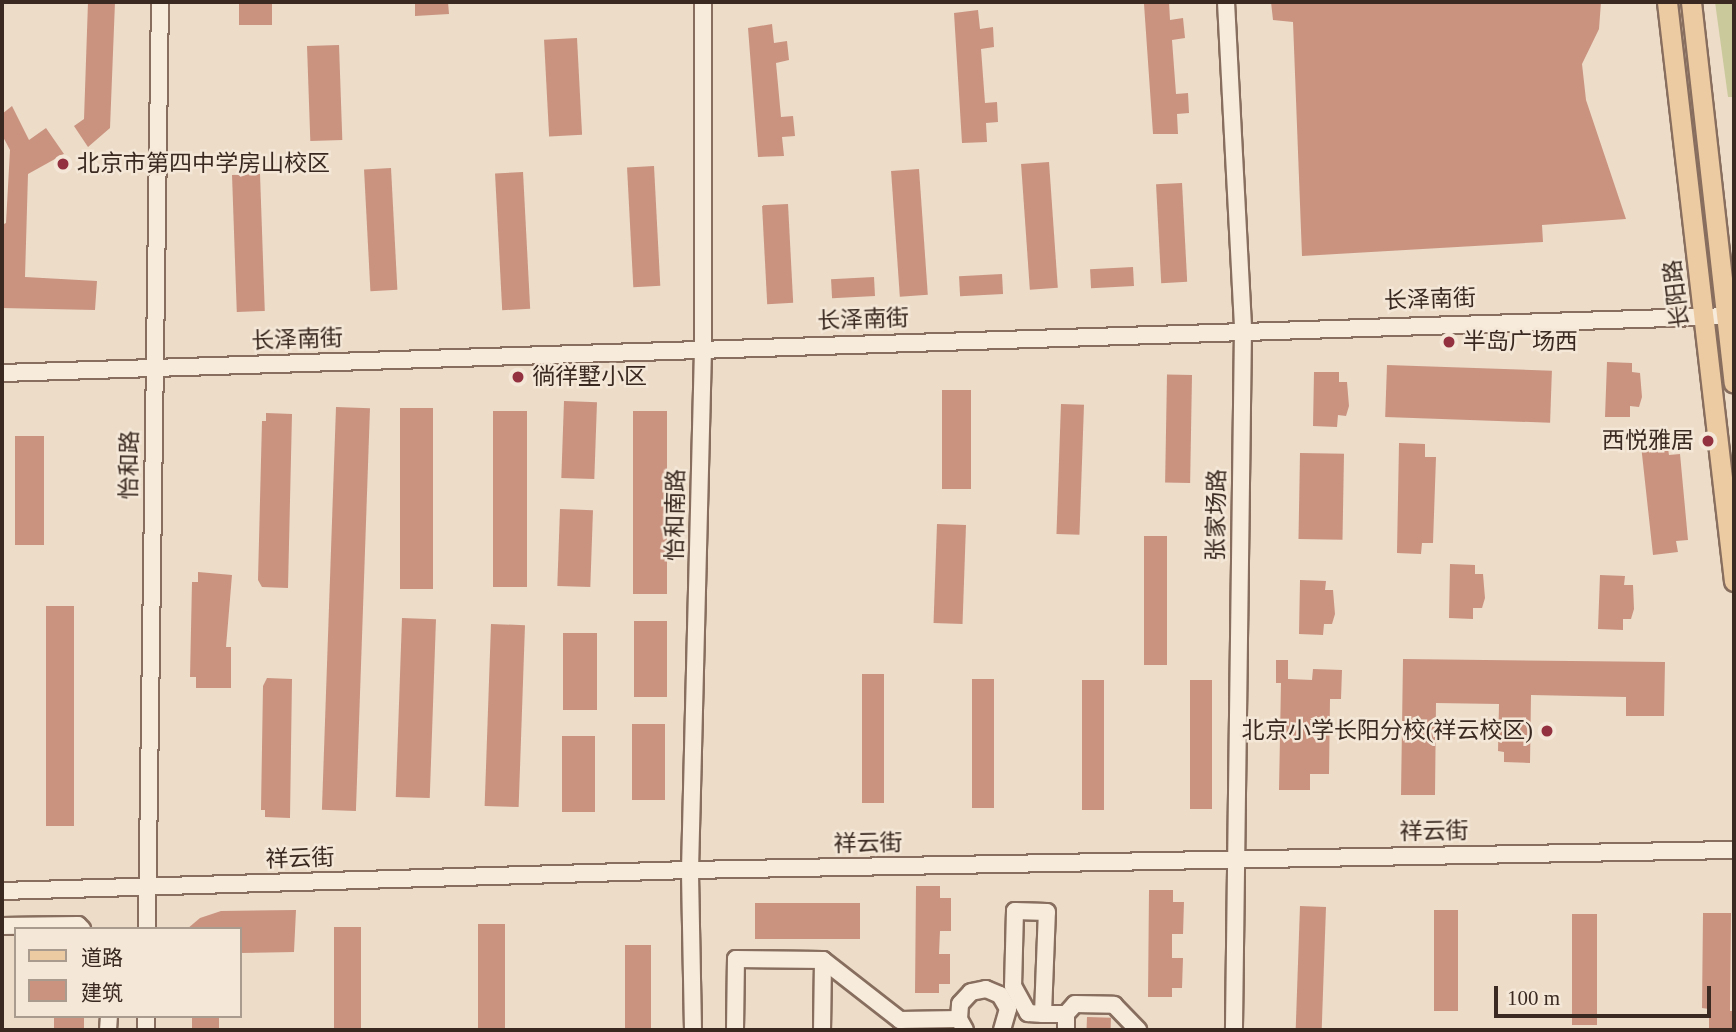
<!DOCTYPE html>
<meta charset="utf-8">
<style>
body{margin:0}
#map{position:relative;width:1736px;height:1032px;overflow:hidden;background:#ecdcc8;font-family:"Times New Roman","Noto Sans SC",serif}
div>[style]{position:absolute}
.green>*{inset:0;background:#cac99c}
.building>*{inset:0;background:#c99380;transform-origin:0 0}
.roads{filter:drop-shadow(2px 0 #876e5e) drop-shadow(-2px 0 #876e5e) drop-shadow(0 2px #876e5e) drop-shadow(0 -2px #876e5e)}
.minor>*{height:16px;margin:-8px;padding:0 8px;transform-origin:8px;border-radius:8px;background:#f7ebdb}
.major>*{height:19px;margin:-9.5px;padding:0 9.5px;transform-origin:9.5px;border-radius:9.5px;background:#edcba2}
.dots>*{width:19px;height:19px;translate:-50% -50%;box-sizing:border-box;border:4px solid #f4e7d7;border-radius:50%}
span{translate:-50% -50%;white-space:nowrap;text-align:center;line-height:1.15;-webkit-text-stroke:5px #f4e7d7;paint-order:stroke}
.poi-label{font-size:23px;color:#392920}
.left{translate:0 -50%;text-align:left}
.right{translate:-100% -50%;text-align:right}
.street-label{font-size:23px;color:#392920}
.frame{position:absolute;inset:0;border:4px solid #392920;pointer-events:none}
.legend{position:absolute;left:14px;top:927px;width:228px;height:91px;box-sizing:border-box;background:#f4e7d7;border:2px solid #a99b8e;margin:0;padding:9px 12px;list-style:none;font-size:21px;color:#392920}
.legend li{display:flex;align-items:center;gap:14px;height:35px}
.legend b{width:35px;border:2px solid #a99b8e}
.scale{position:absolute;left:1494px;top:986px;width:217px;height:32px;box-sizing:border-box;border:4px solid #392920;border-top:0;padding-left:9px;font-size:21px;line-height:24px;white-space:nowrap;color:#392920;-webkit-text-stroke:5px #f4e7d7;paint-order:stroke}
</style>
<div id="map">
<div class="green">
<div style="clip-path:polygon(1715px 2px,1734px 2px,1734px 97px,1728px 97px)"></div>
</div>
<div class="building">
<div style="clip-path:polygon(88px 2px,115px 2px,110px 128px,88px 147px,74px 126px,84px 119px)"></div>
<div style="left:239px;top:2px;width:33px;height:23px"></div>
<div style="clip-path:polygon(415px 2px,448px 2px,449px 14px,415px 16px)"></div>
<div style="clip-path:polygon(1169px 2px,1170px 20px,1183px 18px,1185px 38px,1172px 40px,1176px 94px,1188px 93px,1189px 113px,1177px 114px,1178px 134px,1153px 134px,1144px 4px)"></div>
<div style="clip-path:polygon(1271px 2px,1601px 2px,1599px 29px,1582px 64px,1586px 100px,1626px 219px,1542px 225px,1543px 242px,1302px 256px,1293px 22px,1273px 20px)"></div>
<div style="clip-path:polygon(978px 10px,980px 29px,993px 27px,994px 47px,981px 49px,985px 103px,997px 102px,998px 122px,986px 123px,987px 142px,962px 143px,954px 13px)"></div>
<div style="clip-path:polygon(772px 24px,774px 43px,787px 41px,789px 60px,776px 63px,781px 117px,793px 116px,795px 136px,782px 137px,784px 156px,758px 157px,748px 28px)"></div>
<div style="left:577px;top:38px;width:97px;height:33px;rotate:87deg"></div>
<div style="left:339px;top:45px;width:95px;height:32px;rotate:88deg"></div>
<div style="clip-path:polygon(12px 106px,29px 140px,46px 128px,64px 154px,28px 174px,25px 277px,97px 281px,95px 310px,2px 308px,2px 225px,6px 223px,10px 150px,2px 135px,2px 114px)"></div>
<div style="left:1049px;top:162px;width:126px;height:28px;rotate:86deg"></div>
<div style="left:654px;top:166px;width:120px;height:27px;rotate:87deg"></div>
<div style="left:391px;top:168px;width:122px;height:27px;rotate:87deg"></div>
<div style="left:919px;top:169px;width:126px;height:28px;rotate:86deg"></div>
<div style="left:523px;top:172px;width:137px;height:28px;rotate:87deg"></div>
<div style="left:260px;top:174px;width:137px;height:28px;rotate:88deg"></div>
<div style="left:1182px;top:183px;width:99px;height:26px;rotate:87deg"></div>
<div style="left:788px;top:204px;width:99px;height:26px;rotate:87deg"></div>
<div style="left:1133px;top:267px;width:19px;height:43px;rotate:87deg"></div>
<div style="left:1002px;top:274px;width:20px;height:43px;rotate:87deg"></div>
<div style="left:874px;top:277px;width:19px;height:43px;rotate:87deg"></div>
<div style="clip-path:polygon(1607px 362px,1632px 363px,1632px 372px,1640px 373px,1642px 397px,1639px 407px,1630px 406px,1630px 417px,1605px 417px)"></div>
<div style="left:1387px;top:365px;width:165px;height:52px;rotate:2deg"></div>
<div style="clip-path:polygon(1314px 372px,1339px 372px,1339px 382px,1347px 382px,1349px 406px,1346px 416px,1338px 415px,1337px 427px,1313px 426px)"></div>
<div style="left:1192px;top:375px;width:108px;height:25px;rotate:91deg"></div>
<div style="left:942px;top:390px;width:29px;height:99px"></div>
<div style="left:564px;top:401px;width:33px;height:77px;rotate:2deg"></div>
<div style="left:1061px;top:404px;width:23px;height:130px;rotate:2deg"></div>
<div style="left:336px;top:407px;width:34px;height:403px;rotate:2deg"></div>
<div style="left:400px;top:408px;width:33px;height:181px"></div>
<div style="left:493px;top:411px;width:34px;height:176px"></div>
<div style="left:633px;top:411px;width:34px;height:183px"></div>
<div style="clip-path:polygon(266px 413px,292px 414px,288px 588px,262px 587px,258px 580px,262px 421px,266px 421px)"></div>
<div style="left:15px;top:436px;width:29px;height:109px"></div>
<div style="clip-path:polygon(1667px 442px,1669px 455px,1680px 454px,1688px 540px,1676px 541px,1678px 552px,1653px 555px,1641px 445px)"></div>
<div style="clip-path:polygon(1399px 443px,1425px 444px,1425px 457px,1436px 457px,1433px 543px,1422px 543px,1421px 554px,1397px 553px)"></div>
<div style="left:1300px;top:453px;width:44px;height:86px;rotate:1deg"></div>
<div style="left:560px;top:509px;width:33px;height:77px;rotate:2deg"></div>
<div style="left:937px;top:524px;width:29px;height:99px;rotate:2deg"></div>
<div style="left:1144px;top:536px;width:23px;height:129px"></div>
<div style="clip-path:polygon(1450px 564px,1475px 565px,1475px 574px,1483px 574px,1485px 598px,1482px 608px,1473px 608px,1473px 619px,1449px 618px)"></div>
<div style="clip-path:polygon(198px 572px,232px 575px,226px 647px,231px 647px,231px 688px,196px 688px,196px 677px,190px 677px,192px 582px,198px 582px)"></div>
<div style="clip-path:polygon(1600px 575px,1625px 576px,1624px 585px,1633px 585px,1634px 609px,1631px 619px,1623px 619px,1623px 630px,1598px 629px)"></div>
<div style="clip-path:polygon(1300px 580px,1326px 581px,1325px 590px,1333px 590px,1335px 614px,1332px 624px,1324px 624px,1323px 635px,1299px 634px)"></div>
<div style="left:46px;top:606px;width:28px;height:220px"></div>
<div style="left:402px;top:618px;width:34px;height:179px;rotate:2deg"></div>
<div style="left:634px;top:621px;width:33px;height:76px"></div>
<div style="left:491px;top:624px;width:34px;height:182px;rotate:2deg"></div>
<div style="left:563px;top:633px;width:34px;height:77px"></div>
<div style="clip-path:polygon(1403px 659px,1665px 662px,1664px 716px,1626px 716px,1626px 697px,1531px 695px,1530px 763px,1504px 762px,1504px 752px,1498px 751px,1499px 704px,1436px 703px,1435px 795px,1401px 795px)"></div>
<div style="clip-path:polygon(1276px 660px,1288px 660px,1288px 679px,1312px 680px,1313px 669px,1342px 670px,1341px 699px,1330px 699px,1329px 774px,1310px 774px,1310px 790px,1279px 790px,1281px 683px,1276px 683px)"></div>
<div style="left:862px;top:674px;width:22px;height:129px"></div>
<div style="clip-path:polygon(267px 678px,292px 679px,290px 818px,265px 817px,265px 810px,261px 810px,263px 686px)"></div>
<div style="left:972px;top:679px;width:22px;height:129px"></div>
<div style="left:1082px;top:680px;width:22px;height:130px"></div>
<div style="left:1190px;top:680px;width:22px;height:129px"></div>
<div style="left:632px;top:724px;width:33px;height:76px"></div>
<div style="left:562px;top:736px;width:33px;height:76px"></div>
<div style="clip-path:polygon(916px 886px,940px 886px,940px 898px,951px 898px,951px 931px,940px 931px,939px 954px,950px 954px,950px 984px,939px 984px,939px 993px,915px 993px)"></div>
<div style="clip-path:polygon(1149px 890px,1173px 890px,1173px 902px,1184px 902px,1183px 934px,1172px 934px,1172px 958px,1183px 958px,1182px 988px,1172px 988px,1172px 997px,1148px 997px)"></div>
<div style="left:860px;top:903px;width:36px;height:105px;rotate:90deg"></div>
<div style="left:1300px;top:906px;width:26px;height:124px;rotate:2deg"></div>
<div style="clip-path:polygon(296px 910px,294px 952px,240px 953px,240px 929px,187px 929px,200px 918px,221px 911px)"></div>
<div style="left:1434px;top:910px;width:24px;height:101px"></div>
<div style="clip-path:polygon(1703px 913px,1731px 913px,1730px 1011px,1734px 1011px,1734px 1030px,1709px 1030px,1709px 1009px,1702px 1008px)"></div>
<div style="left:1572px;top:914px;width:25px;height:111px"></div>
<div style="left:478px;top:924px;width:27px;height:106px"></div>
<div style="left:334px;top:927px;width:27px;height:103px"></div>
<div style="left:625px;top:945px;width:26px;height:85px"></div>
<div style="left:54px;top:1016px;width:30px;height:14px"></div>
<div style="left:192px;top:1016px;width:27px;height:14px"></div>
<div style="left:1087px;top:1017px;width:24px;height:13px;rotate:2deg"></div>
</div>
<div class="roads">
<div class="minor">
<div style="left:1226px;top:2px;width:327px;rotate:87deg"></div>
<div style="left:1243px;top:329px;width:701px;rotate:90.74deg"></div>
<div style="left:2px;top:373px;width:1726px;rotate:-1.89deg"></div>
<div style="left:2px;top:891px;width:688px;rotate:-1.75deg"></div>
<div style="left:690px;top:870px;width:1044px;rotate:-1.1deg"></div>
<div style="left:2px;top:926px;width:76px;rotate:-0.8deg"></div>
<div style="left:78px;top:925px;width:6px;rotate:45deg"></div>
<div style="left:147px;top:929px;width:927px;rotate:-89.2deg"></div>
<div style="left:823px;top:960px;width:98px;rotate:37.9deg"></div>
<div style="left:900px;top:1020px;width:59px;rotate:-1deg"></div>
<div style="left:1043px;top:1014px;width:102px;rotate:-87.8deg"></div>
<div style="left:1047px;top:912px;width:32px;rotate:-178deg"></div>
<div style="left:1015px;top:911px;width:75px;rotate:91.5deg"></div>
<div style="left:1013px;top:986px;width:31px;rotate:61deg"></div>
<div style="left:1028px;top:1013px;width:15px;rotate:4deg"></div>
<div style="left:1043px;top:1014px;width:23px"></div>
<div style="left:1066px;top:1014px;width:16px;rotate:90deg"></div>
<div style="left:1066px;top:1014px;width:13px;rotate:-48deg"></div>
<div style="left:1075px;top:1004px;width:39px;rotate:1deg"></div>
<div style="left:1114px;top:1005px;width:35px;rotate:46deg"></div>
<div style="left:108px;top:1030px;width:14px;rotate:-86deg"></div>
<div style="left:146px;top:1030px;width:14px;rotate:-90deg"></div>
<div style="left:693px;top:1030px;width:160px;rotate:-91.1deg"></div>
<div style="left:690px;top:870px;width:522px;rotate:-88.57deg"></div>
<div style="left:703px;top:348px;width:346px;rotate:-90deg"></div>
<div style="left:735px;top:1030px;width:71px;rotate:-89.2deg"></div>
<div style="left:736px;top:959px;width:87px;rotate:0.7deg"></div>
<div style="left:823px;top:960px;width:70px;rotate:90.8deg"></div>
<div style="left:965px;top:1030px;width:13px;rotate:-119deg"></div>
<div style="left:959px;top:1019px;width:15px;rotate:-86deg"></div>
<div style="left:960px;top:1004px;width:16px;rotate:-47deg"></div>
<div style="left:971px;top:992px;width:15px;rotate:-11deg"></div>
<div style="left:986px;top:989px;width:15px;rotate:23deg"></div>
<div style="left:1000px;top:995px;width:16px;rotate:60deg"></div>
<div style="left:1008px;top:1009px;width:22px;rotate:106deg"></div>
</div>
<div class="major">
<div style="left:1667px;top:2px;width:583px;rotate:83.4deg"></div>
<div style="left:1691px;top:2px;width:383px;rotate:83.6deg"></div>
</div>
</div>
<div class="dots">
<div style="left:63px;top:164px;background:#933140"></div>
<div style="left:1449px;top:342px;background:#933140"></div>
<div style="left:518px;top:377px;background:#933140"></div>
<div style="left:1708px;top:441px;background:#933140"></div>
<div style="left:1547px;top:731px;background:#933140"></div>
</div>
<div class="poi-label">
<span class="left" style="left:77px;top:164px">北京市第四中学房山校区</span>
<span class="left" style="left:1463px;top:342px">半岛广场西</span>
<span class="left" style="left:532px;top:377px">徜徉墅小区</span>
<span class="right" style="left:1694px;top:441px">西悦雅居</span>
<span class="right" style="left:1533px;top:731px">北京小学长阳分校(祥云校区)</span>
</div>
<div class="street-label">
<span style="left:1677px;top:294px;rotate:-97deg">长阳路</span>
<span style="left:1430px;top:300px;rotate:-2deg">长泽南街</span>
<span style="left:863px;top:320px;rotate:-2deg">长泽南街</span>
<span style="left:297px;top:340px;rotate:-2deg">长泽南街</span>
<span style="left:130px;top:465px;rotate:-89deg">怡和路</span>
<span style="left:676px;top:515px;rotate:-89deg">怡和南路</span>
<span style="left:1217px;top:515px;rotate:-89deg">张家场路</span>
<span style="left:1434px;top:832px;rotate:-1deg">祥云街</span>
<span style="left:868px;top:844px;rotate:-1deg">祥云街</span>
<span style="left:300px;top:859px;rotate:-2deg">祥云街</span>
</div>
<div class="frame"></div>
<ul class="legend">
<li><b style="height:9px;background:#edcba2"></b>道路</li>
<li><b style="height:19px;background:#c99380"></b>建筑</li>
</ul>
<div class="scale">100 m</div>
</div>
